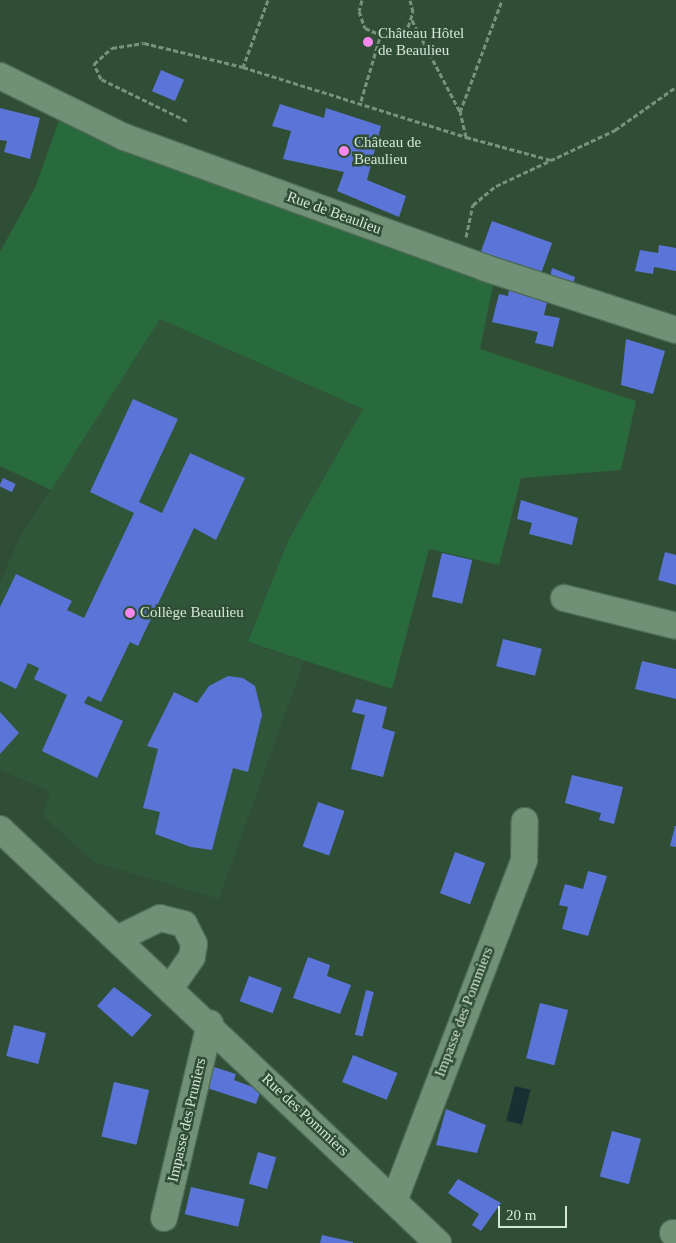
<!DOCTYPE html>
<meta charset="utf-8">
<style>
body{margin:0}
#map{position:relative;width:676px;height:1243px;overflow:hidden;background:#304e36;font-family:"Times New Roman",serif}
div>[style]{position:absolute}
.built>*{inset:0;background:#305639}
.green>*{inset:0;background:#296a3c}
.water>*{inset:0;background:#183034;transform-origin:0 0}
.building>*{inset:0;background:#5a74d8;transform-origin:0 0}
.path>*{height:3px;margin-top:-1.5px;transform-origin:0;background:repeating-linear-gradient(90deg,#79927e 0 5px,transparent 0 7.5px)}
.roads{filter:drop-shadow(1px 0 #4e6955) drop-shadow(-1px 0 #4e6955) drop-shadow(0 1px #4e6955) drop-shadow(0 -1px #4e6955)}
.minor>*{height:26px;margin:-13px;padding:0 13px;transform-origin:13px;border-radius:13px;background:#709176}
.dots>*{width:14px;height:14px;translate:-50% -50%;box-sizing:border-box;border:2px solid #304e36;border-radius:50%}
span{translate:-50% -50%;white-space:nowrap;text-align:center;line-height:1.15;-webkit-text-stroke:5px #304e36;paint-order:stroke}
.poi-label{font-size:15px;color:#d4e6d7}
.left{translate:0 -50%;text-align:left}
.street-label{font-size:15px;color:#d4e6d7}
.scale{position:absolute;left:498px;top:1206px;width:69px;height:22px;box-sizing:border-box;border:2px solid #d4e6d7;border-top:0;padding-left:6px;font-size:15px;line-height:18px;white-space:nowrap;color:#d4e6d7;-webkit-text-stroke:4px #304e36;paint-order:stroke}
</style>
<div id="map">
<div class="built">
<div style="clip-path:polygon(160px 319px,363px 409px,288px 541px,249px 643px,304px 661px,219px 899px,94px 862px,43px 816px,50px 791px,0 770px,0 583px,21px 535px)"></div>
</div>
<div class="green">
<div style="clip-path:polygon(63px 109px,495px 275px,480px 349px,636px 401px,621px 470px,521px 478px,499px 565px,429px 549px,392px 689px,248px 642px,288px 541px,363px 409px,160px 319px,51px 490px,0 466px,0 252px,35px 188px)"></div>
</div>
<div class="water">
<div style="left:515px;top:1086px;width:16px;height:36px;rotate:14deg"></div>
</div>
<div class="building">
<div style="left:161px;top:70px;width:25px;height:23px;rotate:23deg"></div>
<div style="clip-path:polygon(280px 104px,324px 118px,326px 108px,381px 126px,367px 180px,406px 196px,399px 217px,337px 191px,344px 172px,283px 159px,291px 131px,272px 126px)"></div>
<div style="clip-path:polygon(0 108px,40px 118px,30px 159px,4px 152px,7px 141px,0 140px)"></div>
<div style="left:492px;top:221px;width:64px;height:33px;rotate:20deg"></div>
<div style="clip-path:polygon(659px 245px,676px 248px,676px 271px,654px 267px,653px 274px,635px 271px,640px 250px,658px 253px)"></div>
<div style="clip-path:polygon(552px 268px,575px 277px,573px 285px,550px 277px)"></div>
<div style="clip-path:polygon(509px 289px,547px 302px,544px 315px,560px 318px,553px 347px,535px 343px,538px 332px,492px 322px,499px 294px,508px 296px)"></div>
<div style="clip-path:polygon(626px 339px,665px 351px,653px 394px,621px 385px)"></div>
<div style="clip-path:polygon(133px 399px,178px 419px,139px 502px,162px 513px,190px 453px,245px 478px,216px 540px,194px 528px,138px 646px,130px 642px,101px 702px,88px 696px,84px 703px,123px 721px,97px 778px,42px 751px,67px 695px,34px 679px,39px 668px,28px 663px,16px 689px,0 681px,0 607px,16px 574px,72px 601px,67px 610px,84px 618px,134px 513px,90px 492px)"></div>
<div style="left:3px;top:478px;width:14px;height:9px;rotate:25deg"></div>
<div style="clip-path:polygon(521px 500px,578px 518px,572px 545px,529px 534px,532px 523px,517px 519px)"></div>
<div style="clip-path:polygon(665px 552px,676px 555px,676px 585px,658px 580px)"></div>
<div style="left:442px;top:553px;width:31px;height:45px;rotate:13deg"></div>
<div style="left:503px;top:639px;width:40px;height:28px;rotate:14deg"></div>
<div style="clip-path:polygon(642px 661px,676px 669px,676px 699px,635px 689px)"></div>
<div style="clip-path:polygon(228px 676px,243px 678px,255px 686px,262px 715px,248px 772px,233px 768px,212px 850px,191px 847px,155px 834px,160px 812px,143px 808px,158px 749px,147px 746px,174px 692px,197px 703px,209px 686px)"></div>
<div style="clip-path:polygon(356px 699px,387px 707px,382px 728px,395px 732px,383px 777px,351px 769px,365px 715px,352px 712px)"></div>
<div style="clip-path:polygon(0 712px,19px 733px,0 754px)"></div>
<div style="clip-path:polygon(572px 775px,623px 787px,614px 824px,599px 820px,601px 813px,565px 803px)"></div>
<div style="left:318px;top:802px;width:28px;height:47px;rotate:19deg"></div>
<div style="clip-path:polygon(675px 826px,676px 826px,676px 847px,670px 846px)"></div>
<div style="left:455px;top:852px;width:32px;height:44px;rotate:20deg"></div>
<div style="clip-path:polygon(588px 871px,607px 876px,588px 936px,562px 929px,568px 907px,559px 905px,565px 884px,583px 889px)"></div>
<div style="clip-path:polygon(308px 957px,330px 965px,327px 976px,351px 985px,340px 1014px,293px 998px)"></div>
<div style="left:249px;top:976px;width:35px;height:27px;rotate:20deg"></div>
<div style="clip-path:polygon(114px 987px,152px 1015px,132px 1037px,97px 1006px)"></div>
<div style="left:366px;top:990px;width:8px;height:46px;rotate:14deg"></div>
<div style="left:540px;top:1003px;width:29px;height:57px;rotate:14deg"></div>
<div style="left:14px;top:1025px;width:33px;height:32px;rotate:14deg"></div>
<div style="left:353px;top:1055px;width:48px;height:29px;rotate:22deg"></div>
<div style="clip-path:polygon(214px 1067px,236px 1074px,234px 1080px,261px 1090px,256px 1104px,207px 1088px)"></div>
<div style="left:114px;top:1082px;width:36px;height:56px;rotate:13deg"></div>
<div style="clip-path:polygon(446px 1109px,486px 1125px,477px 1153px,436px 1145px)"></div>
<div style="left:612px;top:1131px;width:30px;height:47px;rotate:15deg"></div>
<div style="left:258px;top:1152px;width:19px;height:33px;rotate:16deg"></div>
<div style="clip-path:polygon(458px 1179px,501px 1203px,481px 1231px,472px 1225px,479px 1214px,448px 1193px)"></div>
<div style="left:191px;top:1187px;width:55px;height:28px;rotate:13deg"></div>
<div style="clip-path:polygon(322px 1235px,353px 1242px,353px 1243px,320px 1243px)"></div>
</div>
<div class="path">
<div style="left:268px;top:0;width:72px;rotate:110.5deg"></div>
<div style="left:243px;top:67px;width:234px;rotate:17.4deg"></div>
<div style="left:466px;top:137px;width:26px;rotate:-103deg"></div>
<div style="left:460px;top:112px;width:120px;rotate:-69.4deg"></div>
<div style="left:362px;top:0;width:11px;rotate:105deg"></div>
<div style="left:359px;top:11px;width:18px;rotate:71deg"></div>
<div style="left:365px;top:28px;width:25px;rotate:23deg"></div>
<div style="left:388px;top:38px;width:23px;rotate:-29deg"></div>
<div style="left:408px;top:27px;width:16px;rotate:-72deg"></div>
<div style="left:413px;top:12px;width:12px;rotate:-104deg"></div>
<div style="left:412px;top:20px;width:104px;rotate:62.4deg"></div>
<div style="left:361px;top:101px;width:67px;rotate:-73.5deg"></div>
<div style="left:187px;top:121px;width:96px;rotate:-154deg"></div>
<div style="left:101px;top:79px;width:17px;rotate:-115deg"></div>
<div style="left:94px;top:64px;width:24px;rotate:-42deg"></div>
<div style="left:112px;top:48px;width:32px;rotate:-9deg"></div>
<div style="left:144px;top:43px;width:102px;rotate:13.6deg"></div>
<div style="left:466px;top:137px;width:88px;rotate:15.1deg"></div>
<div style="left:466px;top:237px;width:33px;rotate:-78deg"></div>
<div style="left:473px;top:205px;width:30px;rotate:-40deg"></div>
<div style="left:496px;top:186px;width:132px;rotate:-25.2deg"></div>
<div style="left:615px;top:130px;width:75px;rotate:-35.2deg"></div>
</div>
<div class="roads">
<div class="minor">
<div style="left:0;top:76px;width:138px;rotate:26.2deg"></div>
<div style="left:124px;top:137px;width:384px;rotate:19.9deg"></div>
<div style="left:485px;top:268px;width:201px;rotate:18deg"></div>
<div style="left:564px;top:598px;width:115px;rotate:14deg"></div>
<div style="left:0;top:829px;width:603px;rotate:43.39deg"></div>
<div style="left:117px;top:939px;width:48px;rotate:-26deg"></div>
<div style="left:160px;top:918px;width:25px;rotate:14deg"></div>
<div style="left:184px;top:924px;width:22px;rotate:63deg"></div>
<div style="left:194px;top:944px;width:13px;rotate:99deg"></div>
<div style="left:192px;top:957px;width:39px;rotate:125deg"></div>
<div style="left:394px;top:1201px;width:365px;rotate:-69.1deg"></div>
<div style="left:524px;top:860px;width:39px;rotate:-89deg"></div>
<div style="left:164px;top:1218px;width:200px;rotate:-76.7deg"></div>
<div style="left:673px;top:1233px;width:3px"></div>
</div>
</div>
<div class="dots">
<div style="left:368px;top:42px;background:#f688ed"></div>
<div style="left:344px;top:151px;background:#f688ed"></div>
<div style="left:130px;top:613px;background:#f688ed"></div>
</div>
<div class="poi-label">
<span class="left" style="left:378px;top:42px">Château Hôtel<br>de Beaulieu</span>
<span class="left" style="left:354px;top:151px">Château de<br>Beaulieu</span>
<span class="left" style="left:140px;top:613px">Collège Beaulieu</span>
</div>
<div class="street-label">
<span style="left:334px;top:213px;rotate:20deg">Rue de Beaulieu</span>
<span style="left:464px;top:1012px;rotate:-69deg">Impasse des Pommiers</span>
<span style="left:305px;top:1115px;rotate:43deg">Rue des Pommiers</span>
<span style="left:187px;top:1120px;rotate:-77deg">Impasse des Pruniers</span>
</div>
<div class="scale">20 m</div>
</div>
